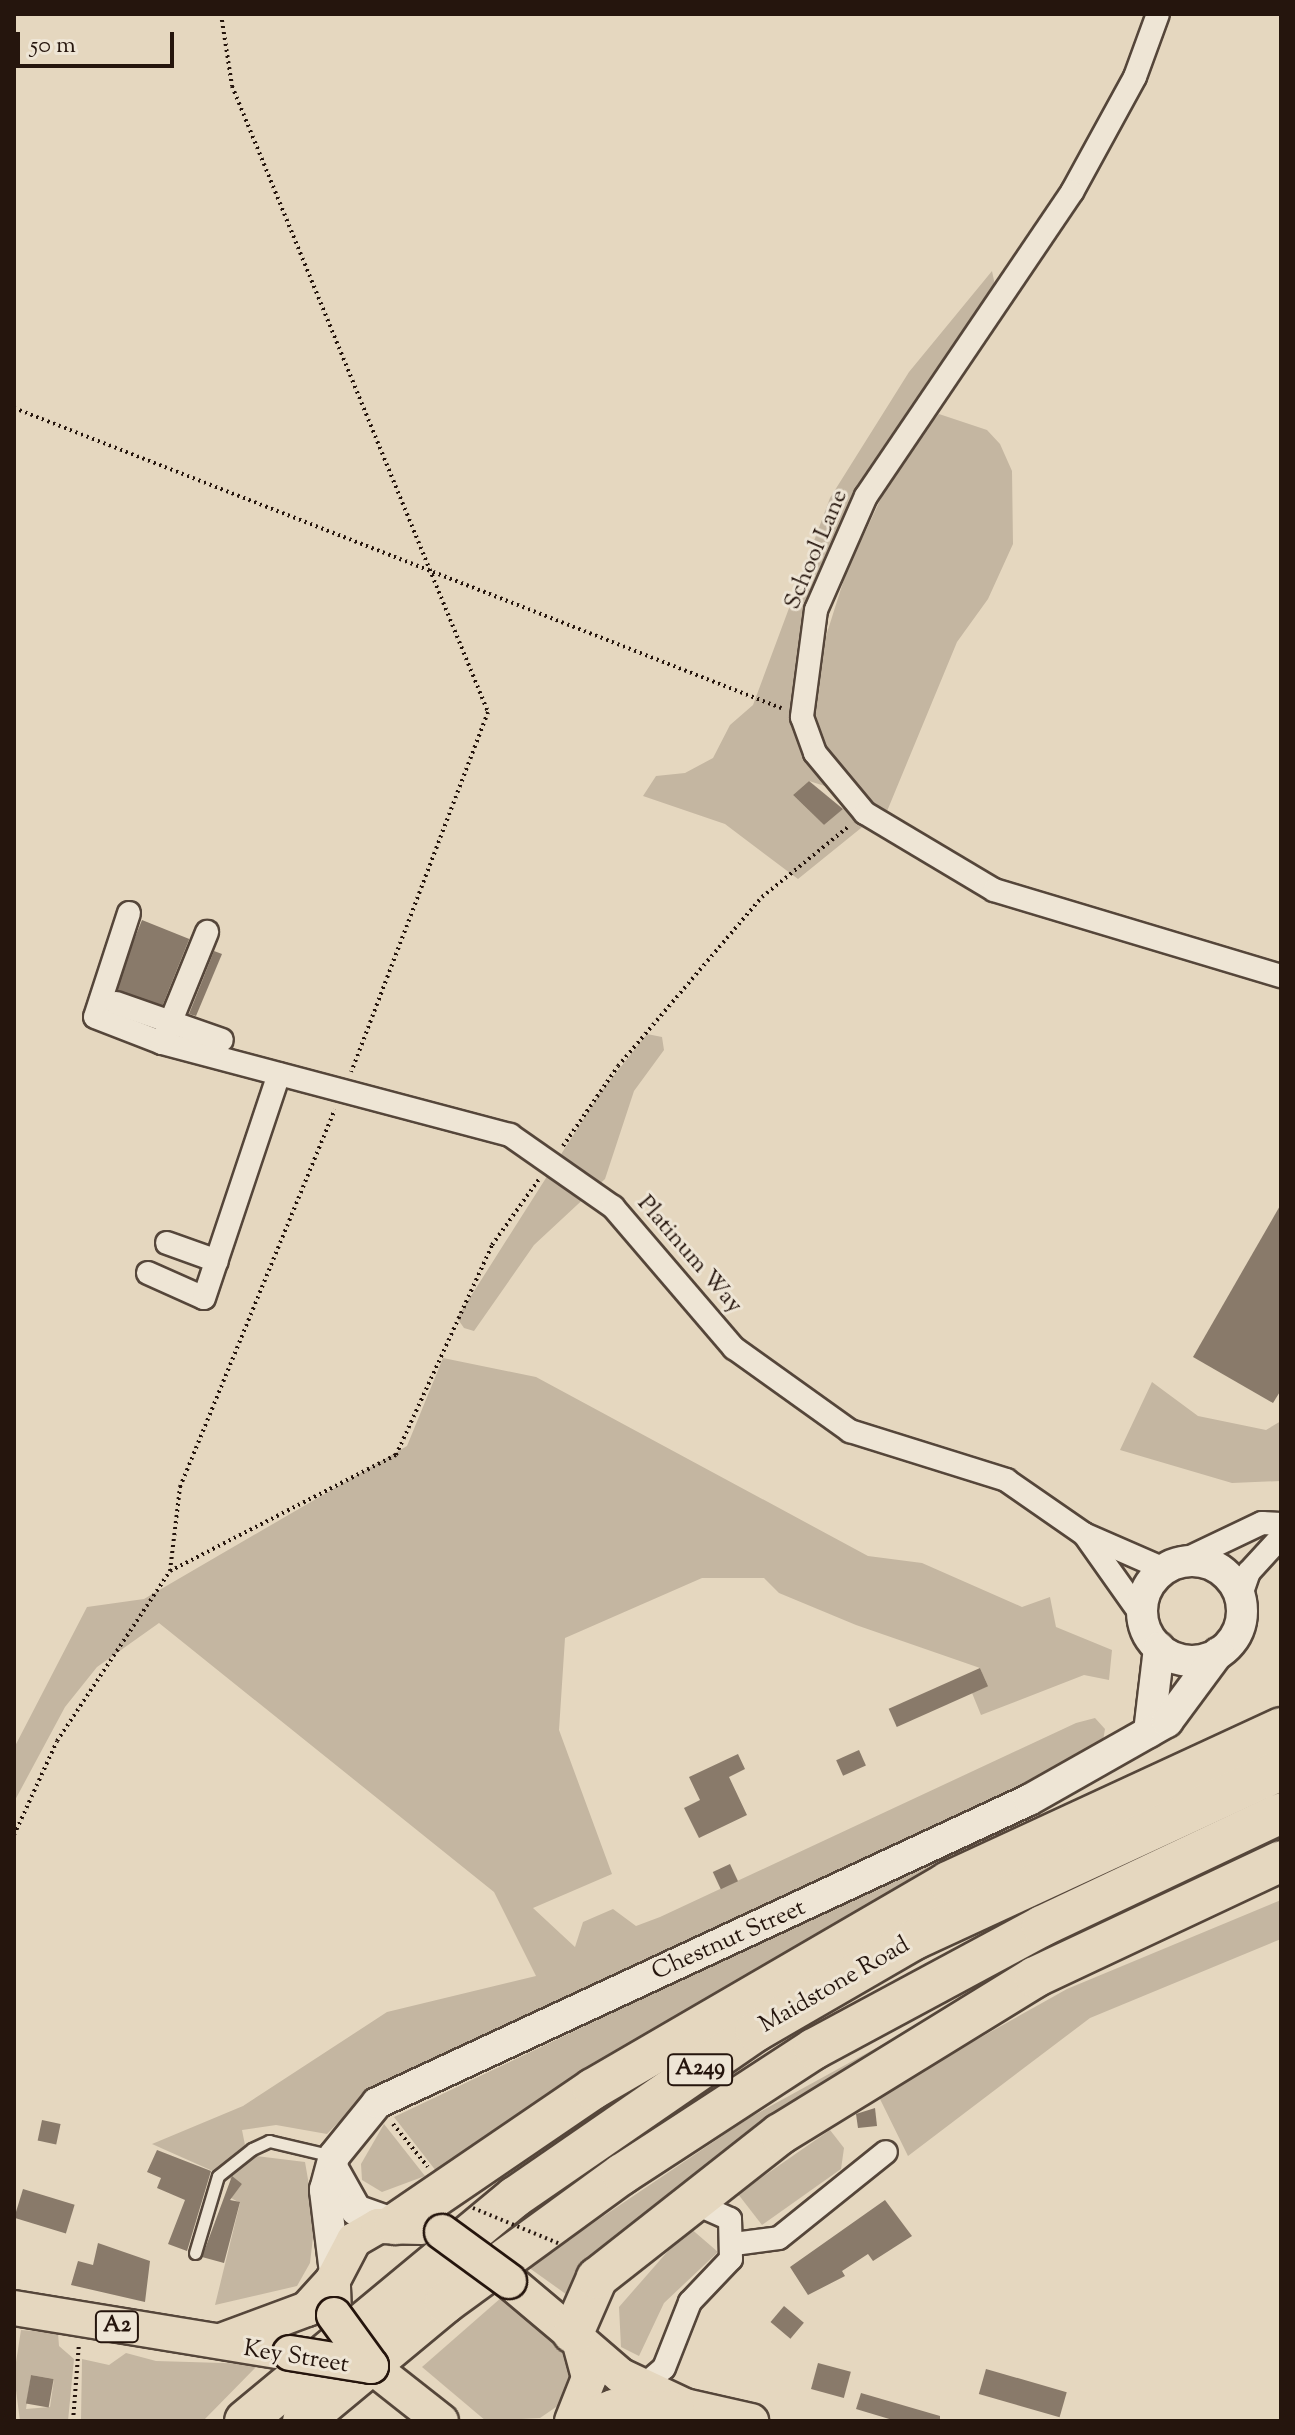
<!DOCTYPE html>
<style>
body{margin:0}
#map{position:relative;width:1295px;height:2435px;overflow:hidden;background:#e5d7bf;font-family:"Sorts Mill Goudy",serif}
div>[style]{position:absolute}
.green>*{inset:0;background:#c4b6a1}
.building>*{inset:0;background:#897a6a;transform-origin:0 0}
.path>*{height:4px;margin-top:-2px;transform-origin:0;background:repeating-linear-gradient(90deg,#25150d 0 2px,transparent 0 6px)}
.roads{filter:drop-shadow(2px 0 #55463a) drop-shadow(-2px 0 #55463a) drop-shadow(0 2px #55463a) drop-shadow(0 -2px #55463a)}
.lane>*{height:11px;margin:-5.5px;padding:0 5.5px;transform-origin:5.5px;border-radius:5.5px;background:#eee5d5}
.street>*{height:22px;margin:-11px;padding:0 11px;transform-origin:11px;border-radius:11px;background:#eee5d5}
.secondary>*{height:30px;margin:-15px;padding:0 15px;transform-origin:15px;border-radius:15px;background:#eee5d5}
.secondary>.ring{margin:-15px;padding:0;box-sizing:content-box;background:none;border:30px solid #eee5d5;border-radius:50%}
.primary>*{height:34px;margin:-17px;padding:0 17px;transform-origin:17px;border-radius:17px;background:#e5d7bf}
.highway>*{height:40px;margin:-20px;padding:0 20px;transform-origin:20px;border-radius:20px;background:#e5d7bf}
.path-bridge>*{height:4px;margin-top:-2px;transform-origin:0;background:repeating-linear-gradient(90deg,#25150d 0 2px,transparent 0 6px)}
.bridges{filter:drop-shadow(2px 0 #25150d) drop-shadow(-2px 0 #25150d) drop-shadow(0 2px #25150d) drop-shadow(0 -2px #25150d)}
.primary-bridge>*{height:34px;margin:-17px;padding:0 17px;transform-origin:17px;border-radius:17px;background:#e5d7bf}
span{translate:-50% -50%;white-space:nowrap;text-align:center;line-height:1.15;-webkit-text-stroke:6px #eee5d5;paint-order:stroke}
.shield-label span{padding:2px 6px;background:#eee5d5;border:2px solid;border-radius:6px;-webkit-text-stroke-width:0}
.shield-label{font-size:22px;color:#25150d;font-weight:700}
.street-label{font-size:24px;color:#25150d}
.frame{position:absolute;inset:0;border:16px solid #25150d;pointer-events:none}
.scale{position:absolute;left:16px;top:32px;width:158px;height:36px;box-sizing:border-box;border:4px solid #25150d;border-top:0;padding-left:10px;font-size:24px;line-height:28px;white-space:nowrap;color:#25150d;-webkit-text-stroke:6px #eee5d5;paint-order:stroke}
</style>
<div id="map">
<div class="green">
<div style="clip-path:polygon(evenodd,992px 271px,996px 290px,857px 487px,848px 513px,793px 716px,866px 824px,798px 879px,725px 824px,643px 796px,656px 776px,685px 773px,713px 758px,730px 725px,753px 705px,830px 498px,909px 372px,992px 271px,809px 781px,828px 787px,845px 807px,824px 825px,793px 795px,809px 781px)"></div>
<div style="clip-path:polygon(939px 414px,987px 430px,1000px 444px,1012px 471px,1013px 544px,988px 599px,957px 642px,885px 816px,826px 752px,815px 711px,826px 636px,846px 573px,898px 462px)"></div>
<div style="clip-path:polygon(647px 1034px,662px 1037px,664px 1050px,634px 1091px,605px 1179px,534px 1245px,474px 1331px,464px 1328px,457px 1318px,600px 1093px)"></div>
<div style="clip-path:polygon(443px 1358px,536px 1377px,868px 1556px,922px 1563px,1022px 1607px,1050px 1597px,1056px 1627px,1112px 1650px,1109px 1680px,1084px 1675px,981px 1715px,972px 1693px,988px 1686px,980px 1668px,856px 1625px,779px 1593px,764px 1578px,702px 1578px,565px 1638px,559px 1730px,612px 1874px,533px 1908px,575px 1947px,583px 1922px,613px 1909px,636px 1926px,660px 1917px,1076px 1723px,1095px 1718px,1105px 1729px,1103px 1741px,1051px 1774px,372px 2088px,327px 2134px,276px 2125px,242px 2130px,247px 2155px,305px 2162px,315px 2220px,310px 2263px,297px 2286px,215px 2305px,240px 2203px,231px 2198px,242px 2184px,152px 2144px,243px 2106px,387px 2012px,536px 1976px,494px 1892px,159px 1623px,97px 1667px,65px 1707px,14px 1802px,14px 1748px,87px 1607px,144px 1599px,407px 1446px)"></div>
<div style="clip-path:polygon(1152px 1382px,1198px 1416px,1266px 1430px,1281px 1421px,1281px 1481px,1232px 1483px,1120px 1450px)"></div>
<div style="clip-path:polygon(1043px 1808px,440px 2176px,394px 2117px,849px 1900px)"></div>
<div style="clip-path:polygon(1281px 1900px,1281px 1939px,1090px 2018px,908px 2156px,878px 2095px,1067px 1989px)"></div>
<div style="clip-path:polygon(927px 2020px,599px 2255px,570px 2297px,528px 2267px,749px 2118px)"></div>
<div style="clip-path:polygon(384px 2124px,425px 2176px,382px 2192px,362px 2180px,361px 2164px)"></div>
<div style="clip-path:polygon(830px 2130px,844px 2148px,841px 2169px,762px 2225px,738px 2194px)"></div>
<div style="clip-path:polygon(689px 2227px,718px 2252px,664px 2303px,639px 2356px,621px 2347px,619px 2307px)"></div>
<div style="clip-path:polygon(511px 2289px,569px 2351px,571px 2379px,559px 2405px,540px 2418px,486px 2421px,422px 2367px)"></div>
<div style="clip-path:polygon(evenodd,21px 2330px,58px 2333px,59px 2346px,74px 2359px,68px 2421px,20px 2421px,14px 2375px,21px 2330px,31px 2375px,54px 2379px,50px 2407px,26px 2409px,31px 2375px)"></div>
<div style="clip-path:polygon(126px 2353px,156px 2361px,259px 2364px,203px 2421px,81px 2421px,82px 2359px,109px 2365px)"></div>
</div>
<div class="building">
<div style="clip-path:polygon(809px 781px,843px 809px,824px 825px,793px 795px)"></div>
<div style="left:142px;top:920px;width:51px;height:74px;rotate:22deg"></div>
<div style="clip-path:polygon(214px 951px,222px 954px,196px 1016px,189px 1014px)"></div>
<div style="clip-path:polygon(1281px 1204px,1281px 1390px,1273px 1403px,1193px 1357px)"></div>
<div style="left:980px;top:1668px;width:20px;height:100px;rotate:66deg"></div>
<div style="left:859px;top:1750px;width:17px;height:25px;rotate:66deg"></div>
<div style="clip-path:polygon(738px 1754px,745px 1769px,729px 1777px,747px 1815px,699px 1838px,684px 1808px,700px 1800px,689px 1777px)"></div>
<div style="left:730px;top:1864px;width:19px;height:19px;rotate:65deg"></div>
<div style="clip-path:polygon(875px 2108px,877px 2126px,858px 2128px,856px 2114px)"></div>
<div style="left:42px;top:2120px;width:19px;height:21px;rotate:12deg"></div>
<div style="clip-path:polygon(157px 2150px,211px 2171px,187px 2251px,168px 2244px,185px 2200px,157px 2188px,161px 2178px,147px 2172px)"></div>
<div style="clip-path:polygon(232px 2176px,242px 2184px,230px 2200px,240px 2202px,224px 2263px,202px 2257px)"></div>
<div style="left:23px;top:2189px;width:54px;height:30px;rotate:17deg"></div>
<div style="clip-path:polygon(885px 2200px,912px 2236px,873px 2261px,868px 2254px,842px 2271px,845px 2276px,808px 2295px,790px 2267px)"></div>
<div style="clip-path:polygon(98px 2243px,150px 2261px,145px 2302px,71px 2285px,78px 2261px,93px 2265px)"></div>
<div style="left:784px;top:2306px;width:26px;height:21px;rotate:40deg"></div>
<div style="left:818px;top:2363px;width:34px;height:27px;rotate:15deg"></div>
<div style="left:986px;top:2369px;width:84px;height:26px;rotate:16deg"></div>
<div style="left:31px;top:2375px;width:23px;height:29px;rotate:10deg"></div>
<div style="clip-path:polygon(861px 2393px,940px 2416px,940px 2421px,896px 2421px,856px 2409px)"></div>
</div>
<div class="path">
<div style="left:221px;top:14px;width:73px;rotate:81.3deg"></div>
<div style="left:232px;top:86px;width:676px;rotate:67.76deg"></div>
<div style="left:488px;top:712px;width:385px;rotate:110.8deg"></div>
<div style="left:14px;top:408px;width:824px;rotate:21.36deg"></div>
<div style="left:563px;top:1146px;width:97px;rotate:-55.5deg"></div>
<div style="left:618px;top:1066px;width:222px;rotate:-49.6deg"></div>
<div style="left:762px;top:897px;width:112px;rotate:-39.2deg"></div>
<div style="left:170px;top:1571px;width:85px;rotate:-83.2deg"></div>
<div style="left:180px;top:1487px;width:408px;rotate:-67.7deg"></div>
<div style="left:14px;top:1835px;width:103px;rotate:-65.4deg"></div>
<div style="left:57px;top:1741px;width:204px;rotate:-56.4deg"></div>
<div style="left:170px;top:1571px;width:254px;rotate:-27.2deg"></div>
<div style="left:396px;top:1455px;width:231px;rotate:-65.4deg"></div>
<div style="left:492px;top:1245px;width:81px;rotate:-54.5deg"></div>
<div style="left:393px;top:2124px;width:55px;rotate:50.9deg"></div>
<div style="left:73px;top:2421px;width:78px;rotate:-85.6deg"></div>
</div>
<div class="roads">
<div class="lane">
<div style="left:195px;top:2253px;width:80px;rotate:-73.4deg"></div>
<div style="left:218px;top:2176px;width:43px;rotate:-38.5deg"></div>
<div style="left:252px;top:2149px;width:19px;rotate:-25deg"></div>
<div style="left:269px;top:2141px;width:66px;rotate:13.2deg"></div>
</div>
<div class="street">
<div style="left:1158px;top:14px;width:67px;rotate:110.1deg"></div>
<div style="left:1135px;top:77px;width:131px;rotate:118.7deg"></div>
<div style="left:1072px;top:192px;width:367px;rotate:124.1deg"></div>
<div style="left:866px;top:496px;width:124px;rotate:113.7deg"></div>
<div style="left:816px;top:610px;width:108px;rotate:97.5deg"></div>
<div style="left:802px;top:717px;width:38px;rotate:70deg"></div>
<div style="left:815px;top:753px;width:78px;rotate:50.2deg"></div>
<div style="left:865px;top:813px;width:150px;rotate:30.8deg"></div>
<div style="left:994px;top:890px;width:300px;rotate:16.7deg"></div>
<div style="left:129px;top:913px;width:109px;rotate:108.1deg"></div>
<div style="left:95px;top:1017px;width:72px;rotate:21.2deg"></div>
<div style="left:162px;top:1043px;width:360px;rotate:14.8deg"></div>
<div style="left:510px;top:1135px;width:126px;rotate:35deg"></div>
<div style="left:613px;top:1207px;width:186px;rotate:49.4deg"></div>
<div style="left:734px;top:1348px;width:143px;rotate:35.6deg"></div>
<div style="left:850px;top:1431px;width:164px;rotate:17.4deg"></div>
<div style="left:1006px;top:1480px;width:95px;rotate:34.7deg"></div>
<div style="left:1084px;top:1534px;width:87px;rotate:23.6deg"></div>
<div style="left:116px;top:1003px;width:112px;rotate:19.2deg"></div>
<div style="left:162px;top:1043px;width:120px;rotate:-67.9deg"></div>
<div style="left:167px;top:1243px;width:53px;rotate:19.8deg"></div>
<div style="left:148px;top:1273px;width:61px;rotate:24.1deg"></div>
<div style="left:204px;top:1298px;width:236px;rotate:-71.5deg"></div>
<div style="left:1084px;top:1534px;width:100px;rotate:54.7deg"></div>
<div style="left:1178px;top:1563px;width:93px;rotate:-25.5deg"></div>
<div style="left:1262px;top:1523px;width:19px;rotate:3deg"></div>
<div style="left:1240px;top:1598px;width:28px;rotate:-71deg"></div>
<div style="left:1249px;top:1572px;width:47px;rotate:-47.6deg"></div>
<div style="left:734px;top:2244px;width:45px;rotate:-7.6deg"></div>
<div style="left:779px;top:2238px;width:137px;rotate:-38.8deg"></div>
<div style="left:631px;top:2380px;width:19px"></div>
<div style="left:650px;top:2380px;width:18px;rotate:-41deg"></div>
<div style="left:664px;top:2368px;width:71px;rotate:-68.5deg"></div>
<div style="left:690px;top:2302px;width:59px;rotate:-46.4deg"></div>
<div style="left:731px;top:2259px;width:40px;rotate:-91.4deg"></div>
<div style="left:730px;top:2219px;width:42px;rotate:-155.9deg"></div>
</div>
<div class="secondary">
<div class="ring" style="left:1142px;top:1561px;width:70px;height:70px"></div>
<div style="left:1149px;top:1732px;width:85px;rotate:-83.2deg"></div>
<div style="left:333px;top:2169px;width:47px;rotate:60.7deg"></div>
<div style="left:356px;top:2210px;width:41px;rotate:19.7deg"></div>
<div style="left:335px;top:2273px;width:84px;rotate:-96.9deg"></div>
<div style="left:325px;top:2190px;width:35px;rotate:-75deg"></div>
<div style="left:334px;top:2156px;width:68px;rotate:-50.9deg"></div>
<div style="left:377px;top:2103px;width:719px;rotate:-24.93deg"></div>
<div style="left:1029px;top:1800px;width:159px;rotate:-29.5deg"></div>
<div style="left:1167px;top:1722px;width:86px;rotate:-53.5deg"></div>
</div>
<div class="primary">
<div style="left:509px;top:2281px;width:92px;rotate:40.1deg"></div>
<div style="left:579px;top:2340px;width:39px;rotate:75deg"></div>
<div style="left:589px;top:2378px;width:46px;rotate:111.6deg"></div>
<div style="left:14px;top:2308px;width:280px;rotate:9.3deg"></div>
<div style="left:334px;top:2315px;width:35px;rotate:-92deg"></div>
<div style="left:333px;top:2280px;width:45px;rotate:-62.3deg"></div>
<div style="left:354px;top:2240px;width:28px;rotate:-30deg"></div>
<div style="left:378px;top:2226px;width:44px;rotate:1.3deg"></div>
<div style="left:579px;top:2340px;width:55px;rotate:40.6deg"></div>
<div style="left:621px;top:2376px;width:71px;rotate:25.1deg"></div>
<div style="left:685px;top:2406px;width:68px;rotate:12.8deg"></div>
<div style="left:221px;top:2341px;width:92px;rotate:-20.4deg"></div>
<div style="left:307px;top:2309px;width:39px;rotate:-48deg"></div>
<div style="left:371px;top:2366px;width:89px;rotate:38.2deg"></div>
<div style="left:574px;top:2421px;width:41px;rotate:-19.7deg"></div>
<div style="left:613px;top:2407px;width:64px;rotate:1.8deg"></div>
</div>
<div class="highway">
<div style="left:395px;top:2224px;width:240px;rotate:-34.3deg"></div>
<div style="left:593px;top:2089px;width:411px;rotate:-30.2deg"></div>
<div style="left:948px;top:1882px;width:367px;rotate:-24.8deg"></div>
<div style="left:573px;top:2333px;width:60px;rotate:-66.4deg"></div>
<div style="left:597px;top:2278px;width:233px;rotate:-38.2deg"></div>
<div style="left:780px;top:2134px;width:299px;rotate:-31.6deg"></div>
<div style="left:1035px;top:1977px;width:272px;rotate:-25.2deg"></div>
<div style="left:245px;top:2421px;width:351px;rotate:-39.7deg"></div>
<div style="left:515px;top:2197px;width:293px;rotate:-34.6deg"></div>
<div style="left:756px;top:2031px;width:184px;rotate:-30.1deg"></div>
<div style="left:915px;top:1939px;width:403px;rotate:-24.8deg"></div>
<div style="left:303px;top:2421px;width:185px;rotate:-39.7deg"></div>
<div style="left:445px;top:2303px;width:219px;rotate:-36.1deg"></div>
<div style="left:622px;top:2174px;width:229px;rotate:-33.1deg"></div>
<div style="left:814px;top:2049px;width:259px;rotate:-28.3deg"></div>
<div style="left:1042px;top:1926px;width:264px;rotate:-25.3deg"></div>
</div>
</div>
<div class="path-bridge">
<div style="left:473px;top:2208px;width:94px;rotate:22.5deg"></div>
</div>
<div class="bridges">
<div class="primary-bridge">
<div style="left:442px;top:2232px;width:83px;rotate:36.2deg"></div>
<div style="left:290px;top:2353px;width:82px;rotate:9.1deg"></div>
<div style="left:371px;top:2366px;width:63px;rotate:-126deg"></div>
</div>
</div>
<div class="shield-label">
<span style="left:700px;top:2070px">A249</span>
<span style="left:117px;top:2327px">A2</span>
</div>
<div class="street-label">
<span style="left:817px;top:550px;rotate:-67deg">School Lane</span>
<span style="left:689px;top:1255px;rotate:49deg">Platinum Way</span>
<span style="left:729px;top:1941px;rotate:-24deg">Chestnut Street</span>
<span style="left:835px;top:1986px;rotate:-30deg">Maidstone Road</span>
<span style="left:296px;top:2358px;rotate:9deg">Key Street</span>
</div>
<div class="frame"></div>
<div class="scale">50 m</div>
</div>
